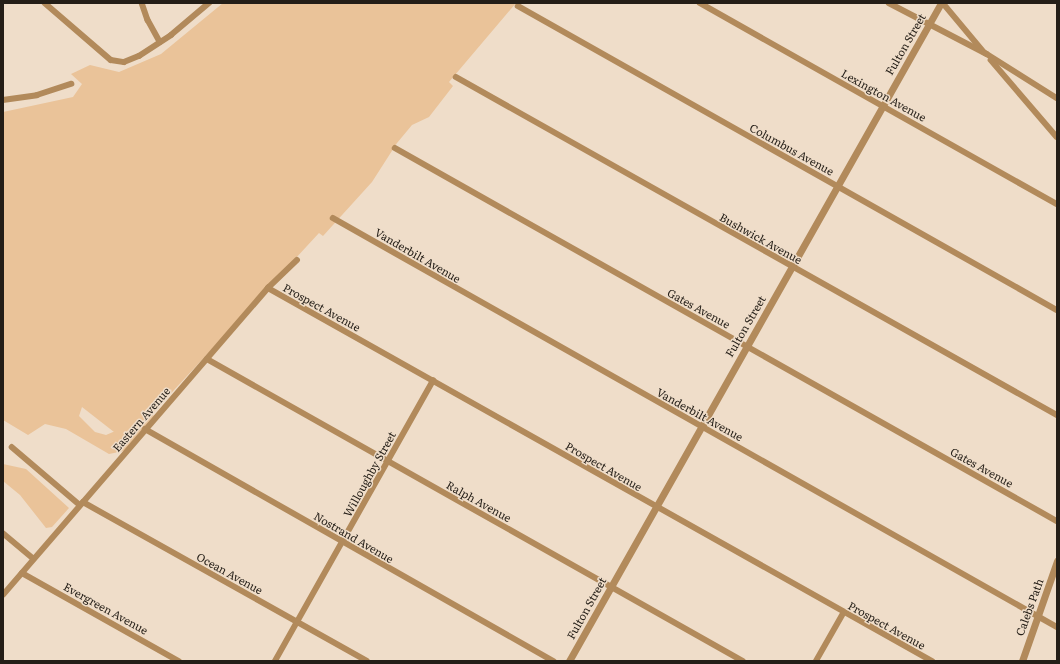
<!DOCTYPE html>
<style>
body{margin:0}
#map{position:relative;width:1060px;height:664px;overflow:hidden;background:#efddc9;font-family:Literata,serif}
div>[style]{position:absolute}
.green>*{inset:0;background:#eac399}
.minor>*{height:5.5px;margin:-2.75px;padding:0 2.75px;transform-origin:2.75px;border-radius:2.75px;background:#b28a5b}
.tertiary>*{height:7px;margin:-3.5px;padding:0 3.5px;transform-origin:3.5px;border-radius:3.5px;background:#b28a5b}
span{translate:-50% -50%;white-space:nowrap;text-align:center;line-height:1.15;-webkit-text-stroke:3px #efddc9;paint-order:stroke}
.street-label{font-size:11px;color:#241e17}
.frame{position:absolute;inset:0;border:4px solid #241e17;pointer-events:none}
</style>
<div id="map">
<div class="green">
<div style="clip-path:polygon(evenodd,223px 3px,516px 3px,449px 82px,453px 86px,429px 117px,412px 125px,397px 143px,372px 182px,323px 236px,319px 233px,150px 416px,154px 415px,124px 451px,109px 454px,66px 429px,45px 424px,28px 435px,3px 420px,3px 112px,73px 97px,82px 84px,71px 74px,90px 65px,119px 72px,161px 54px,223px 3px,82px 407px,114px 432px,113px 432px,106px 435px,95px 432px,79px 416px,82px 407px)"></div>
<div style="clip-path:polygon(3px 464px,26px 469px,69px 508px,52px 527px,46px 528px,20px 495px,3px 481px)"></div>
</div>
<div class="minor">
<div style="left:45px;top:3px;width:87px;rotate:40.8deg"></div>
<div style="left:111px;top:60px;width:13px;rotate:9deg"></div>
<div style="left:124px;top:62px;width:16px;rotate:-22deg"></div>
<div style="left:139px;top:56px;width:38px;rotate:-33deg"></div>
<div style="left:171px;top:35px;width:50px;rotate:-40.1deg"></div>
<div style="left:142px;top:3px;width:18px;rotate:71deg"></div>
<div style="left:148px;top:20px;width:25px;rotate:61deg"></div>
<div style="left:700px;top:3px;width:410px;rotate:29.4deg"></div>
<div style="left:889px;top:3px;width:110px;rotate:27.5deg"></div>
<div style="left:987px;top:54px;width:83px;rotate:32.2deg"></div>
<div style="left:943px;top:3px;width:64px;rotate:50.1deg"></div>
<div style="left:518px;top:6px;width:619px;rotate:29.42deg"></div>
<div style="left:991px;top:60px;width:101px;rotate:49.4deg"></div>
<div style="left:456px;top:77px;width:690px;rotate:29.35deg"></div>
<div style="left:3px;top:100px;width:34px;rotate:-8deg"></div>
<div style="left:37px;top:95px;width:36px;rotate:-18deg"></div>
<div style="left:395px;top:148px;width:760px;rotate:29.4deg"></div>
<div style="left:333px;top:218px;width:832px;rotate:29.46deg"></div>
<div style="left:268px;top:288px;width:762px;rotate:29.32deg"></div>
<div style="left:207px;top:359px;width:615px;rotate:29.4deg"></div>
<div style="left:145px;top:429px;width:470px;rotate:29.6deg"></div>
<div style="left:12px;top:447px;width:89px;rotate:40.5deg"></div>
<div style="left:83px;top:502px;width:325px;rotate:29.2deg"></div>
<div style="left:3px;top:533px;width:40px;rotate:40deg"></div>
<div style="left:22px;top:573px;width:180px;rotate:29.3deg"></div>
<div style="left:3px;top:595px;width:406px;rotate:-49.2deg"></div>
<div style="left:268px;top:288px;width:40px;rotate:-44deg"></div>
<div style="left:275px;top:661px;width:322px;rotate:-60.6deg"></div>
<div style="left:816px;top:661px;width:56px;rotate:-60.3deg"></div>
</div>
<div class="tertiary">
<div style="left:569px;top:661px;width:756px;rotate:-60.52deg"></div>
<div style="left:1022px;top:661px;width:106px;rotate:-70.7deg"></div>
</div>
<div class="street-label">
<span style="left:905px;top:44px;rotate:-60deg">Fulton Street</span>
<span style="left:884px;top:95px;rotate:29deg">Lexington Avenue</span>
<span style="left:792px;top:149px;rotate:29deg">Columbus Avenue</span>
<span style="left:761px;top:238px;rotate:29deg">Bushwick Avenue</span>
<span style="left:418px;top:255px;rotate:30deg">Vanderbilt Avenue</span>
<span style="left:322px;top:307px;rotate:29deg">Prospect Avenue</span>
<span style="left:699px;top:308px;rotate:29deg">Gates Avenue</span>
<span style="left:745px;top:326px;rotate:-60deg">Fulton Street</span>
<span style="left:700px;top:414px;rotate:29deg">Vanderbilt Avenue</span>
<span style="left:141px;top:419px;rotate:-49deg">Eastern Avenue</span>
<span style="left:604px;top:466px;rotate:30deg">Prospect Avenue</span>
<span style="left:982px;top:467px;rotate:29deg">Gates Avenue</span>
<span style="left:369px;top:474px;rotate:-61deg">Willoughby Street</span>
<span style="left:479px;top:501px;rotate:29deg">Ralph Avenue</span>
<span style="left:354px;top:537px;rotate:30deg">Nostrand Avenue</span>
<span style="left:230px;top:573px;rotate:29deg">Ocean Avenue</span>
<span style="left:1029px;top:607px;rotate:-70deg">Calebs Path</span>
<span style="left:106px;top:608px;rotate:29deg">Evergreen Avenue</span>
<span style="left:586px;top:608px;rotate:-61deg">Fulton Street</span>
<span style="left:887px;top:625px;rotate:29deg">Prospect Avenue</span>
</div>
<div class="frame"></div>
</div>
